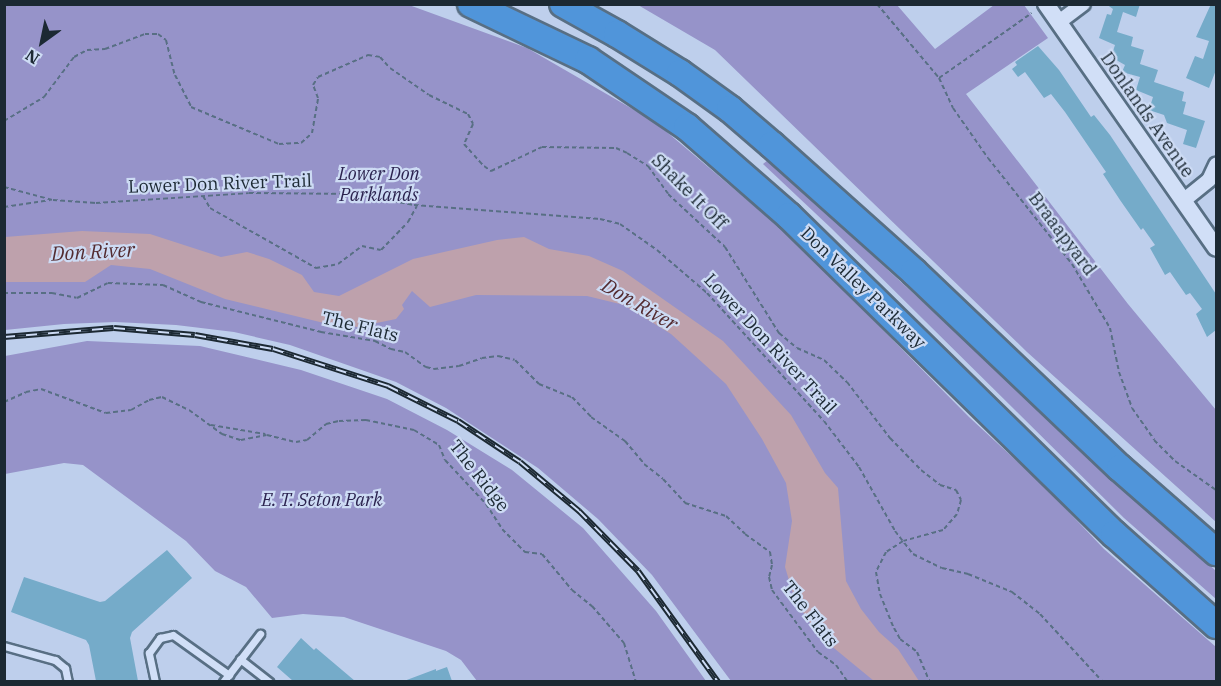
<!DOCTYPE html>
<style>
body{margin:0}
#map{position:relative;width:1221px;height:686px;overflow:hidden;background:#becfec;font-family:"IBM Plex Serif",serif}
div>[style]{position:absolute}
.green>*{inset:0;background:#9693c9}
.water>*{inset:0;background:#bea1ac}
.building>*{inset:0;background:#75abc9}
.path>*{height:2px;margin-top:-1px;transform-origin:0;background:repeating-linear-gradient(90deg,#586f84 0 4.5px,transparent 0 7.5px)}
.roads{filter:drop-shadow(2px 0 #586f84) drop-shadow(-2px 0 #586f84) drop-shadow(0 2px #586f84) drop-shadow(0 -2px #586f84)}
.service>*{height:7px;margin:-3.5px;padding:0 3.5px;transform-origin:3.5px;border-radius:3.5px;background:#d1dff7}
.minor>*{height:14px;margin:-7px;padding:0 7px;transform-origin:7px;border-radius:7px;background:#d1dff7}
.tertiary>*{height:16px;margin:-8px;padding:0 8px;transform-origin:8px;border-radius:8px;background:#d1dff7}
.motorway>*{height:26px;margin:-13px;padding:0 13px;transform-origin:13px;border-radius:13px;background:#5095da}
.rail>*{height:6px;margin-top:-3px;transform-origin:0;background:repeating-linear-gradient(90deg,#cddbf4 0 11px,#1c2933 0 22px);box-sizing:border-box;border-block:2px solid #1c2933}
span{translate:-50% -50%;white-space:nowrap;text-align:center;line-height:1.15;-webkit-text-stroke:4.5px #cddbf4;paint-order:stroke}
.street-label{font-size:18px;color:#1c2933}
.park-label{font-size:18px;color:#2b234f;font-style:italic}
.water-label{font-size:20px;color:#532b30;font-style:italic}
.frame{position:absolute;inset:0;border:6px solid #1c2933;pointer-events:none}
.north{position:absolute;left:12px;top:12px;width:60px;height:60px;-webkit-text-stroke:4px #cddbf4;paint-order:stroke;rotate:213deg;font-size:16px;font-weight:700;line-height:24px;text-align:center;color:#1c2933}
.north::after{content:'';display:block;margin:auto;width:21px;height:27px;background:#1c2933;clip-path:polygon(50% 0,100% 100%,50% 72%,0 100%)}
</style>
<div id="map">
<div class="green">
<div style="clip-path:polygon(5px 5px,409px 5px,527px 48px,655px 122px,791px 237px,969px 417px,1045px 487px,1104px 549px,1216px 647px,1216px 681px,731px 681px,652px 575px,598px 519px,538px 468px,446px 408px,396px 382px,290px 345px,234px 332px,176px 325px,115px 322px,64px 324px,5px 330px)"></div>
<div style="clip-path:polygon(638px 5px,897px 5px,935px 49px,994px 5px,1024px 5px,1048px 38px,966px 94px,1128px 304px,1216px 410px,1216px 522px,1027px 352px,715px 50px)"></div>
<div style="clip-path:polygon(768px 160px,1216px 571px,1216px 599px,1124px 518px,831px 228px,763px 164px)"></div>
<div style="clip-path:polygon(87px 341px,200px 346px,301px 370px,387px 399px,447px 430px,512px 470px,583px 528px,656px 611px,706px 681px,477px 681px,461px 660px,446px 651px,344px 617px,303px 614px,272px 618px,246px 587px,215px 571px,186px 541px,83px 465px,64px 463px,5px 474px,5px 356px)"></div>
</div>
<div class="water">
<div style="clip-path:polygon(82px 231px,150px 234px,221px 257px,247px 252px,269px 259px,302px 275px,314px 292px,339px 296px,413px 259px,497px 240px,524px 237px,549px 249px,589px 256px,623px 271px,723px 341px,791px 415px,825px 473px,838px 488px,846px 581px,861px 609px,879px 632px,898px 649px,919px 681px,874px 681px,818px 635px,795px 600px,785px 567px,792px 521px,786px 483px,762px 439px,726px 384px,671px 334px,624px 305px,587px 296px,476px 295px,430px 307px,412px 291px,402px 305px,404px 309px,396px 319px,357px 327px,324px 323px,225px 299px,150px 269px,111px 265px,85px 282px,5px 282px,5px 237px)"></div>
</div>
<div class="building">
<div style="clip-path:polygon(1106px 4px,1140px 4px,1136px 17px,1123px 12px,1117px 32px,1133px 37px,1131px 46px,1144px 50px,1140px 64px,1158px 70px,1154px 82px,1184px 92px,1182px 101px,1186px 102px,1183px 114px,1205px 121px,1196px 148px,1183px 144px,1187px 130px,1167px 123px,1164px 115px,1149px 110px,1153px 97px,1136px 90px,1140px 77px,1122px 72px,1125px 65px,1111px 57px,1115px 45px,1099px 38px,1107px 14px,1111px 15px,1113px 9px)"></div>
<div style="clip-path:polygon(1211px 4px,1216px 4px,1216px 70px,1209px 88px,1186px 78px,1195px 56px,1203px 59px,1209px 41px,1196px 37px)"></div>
<div style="clip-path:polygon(1038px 46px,1059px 70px,1091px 117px,1094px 115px,1110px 135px,1216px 294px,1216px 330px,1207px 337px,1196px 314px,1202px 309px,1190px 293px,1186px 295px,1170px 272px,1165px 275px,1150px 248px,1155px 245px,1143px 228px,1141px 230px,1120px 200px,1103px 174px,1106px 172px,1065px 112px,1051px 94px,1044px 98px,1025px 72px,1018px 77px,1012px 69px,1017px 65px,1015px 62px)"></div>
<div style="clip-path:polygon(167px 550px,192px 578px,132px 632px,130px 638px,138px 681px,96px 681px,89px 645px,86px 640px,11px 612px,24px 577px,100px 602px,105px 601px)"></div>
<div style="clip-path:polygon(301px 638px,314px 650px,316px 648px,355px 681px,293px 681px,277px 667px)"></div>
<div style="clip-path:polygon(447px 667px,452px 681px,404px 681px,436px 669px,436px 671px)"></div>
</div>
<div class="path">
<div style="left:877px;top:4px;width:97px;rotate:50deg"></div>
<div style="left:939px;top:78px;width:33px;rotate:65deg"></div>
<div style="left:953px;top:108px;width:61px;rotate:55deg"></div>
<div style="left:988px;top:158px;width:135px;rotate:51.6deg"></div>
<div style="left:1072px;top:264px;width:74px;rotate:59.3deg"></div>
<div style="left:1110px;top:328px;width:45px;rotate:78.4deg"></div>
<div style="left:1119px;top:372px;width:38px;rotate:70deg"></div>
<div style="left:1132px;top:408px;width:39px;rotate:55deg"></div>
<div style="left:1154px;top:440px;width:30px;rotate:45deg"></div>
<div style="left:1175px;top:461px;width:50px;rotate:35.3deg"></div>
<div style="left:939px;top:78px;width:113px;rotate:-35deg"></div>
<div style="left:4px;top:121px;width:47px;rotate:-31deg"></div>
<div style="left:44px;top:97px;width:50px;rotate:-53.1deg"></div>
<div style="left:74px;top:57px;width:15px;rotate:-28deg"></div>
<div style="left:87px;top:50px;width:18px;rotate:-3deg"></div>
<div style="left:105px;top:49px;width:43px;rotate:-20.6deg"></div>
<div style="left:145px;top:34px;width:13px"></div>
<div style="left:158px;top:34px;width:10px;rotate:37deg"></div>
<div style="left:166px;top:40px;width:36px;rotate:76deg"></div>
<div style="left:175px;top:75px;width:36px;rotate:63deg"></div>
<div style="left:191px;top:107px;width:95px;rotate:22.8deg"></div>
<div style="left:279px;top:144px;width:22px;rotate:-3deg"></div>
<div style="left:301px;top:143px;width:15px;rotate:-42deg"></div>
<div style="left:312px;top:133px;width:36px;rotate:-80deg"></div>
<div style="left:318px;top:98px;width:14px;rotate:-111deg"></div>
<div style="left:313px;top:85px;width:9px;rotate:-58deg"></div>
<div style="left:318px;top:77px;width:55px;rotate:-23.7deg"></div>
<div style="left:368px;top:55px;width:12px;rotate:9deg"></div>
<div style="left:380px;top:57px;width:15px;rotate:48deg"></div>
<div style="left:390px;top:68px;width:47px;rotate:34.7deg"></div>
<div style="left:429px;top:95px;width:43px;rotate:26deg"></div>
<div style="left:468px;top:114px;width:11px;rotate:63deg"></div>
<div style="left:473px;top:124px;width:22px;rotate:114deg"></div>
<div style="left:464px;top:144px;width:30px;rotate:48deg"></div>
<div style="left:484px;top:166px;width:9px;rotate:36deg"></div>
<div style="left:491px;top:171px;width:56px;rotate:-25.2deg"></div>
<div style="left:542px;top:147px;width:74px;rotate:0.8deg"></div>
<div style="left:616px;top:148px;width:12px;rotate:24deg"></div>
<div style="left:627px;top:153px;width:25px;rotate:32deg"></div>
<div style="left:648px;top:166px;width:34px;rotate:54deg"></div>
<div style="left:668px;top:194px;width:78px;rotate:42.9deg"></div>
<div style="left:725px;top:247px;width:102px;rotate:57.9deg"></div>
<div style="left:779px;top:333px;width:23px;rotate:40deg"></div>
<div style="left:797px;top:348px;width:30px;rotate:24deg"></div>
<div style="left:824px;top:360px;width:32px;rotate:44deg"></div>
<div style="left:847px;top:382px;width:71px;rotate:52.5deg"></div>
<div style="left:890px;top:438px;width:45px;rotate:45.9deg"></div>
<div style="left:921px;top:470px;width:24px;rotate:38deg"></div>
<div style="left:940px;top:485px;width:17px;rotate:17deg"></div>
<div style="left:956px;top:490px;width:11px;rotate:63deg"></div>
<div style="left:961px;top:500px;width:15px;rotate:106deg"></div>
<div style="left:957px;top:514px;width:21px;rotate:131deg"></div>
<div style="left:943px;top:530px;width:41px;rotate:164.6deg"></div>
<div style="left:903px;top:541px;width:20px;rotate:147deg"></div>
<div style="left:886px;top:552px;width:22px;rotate:117deg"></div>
<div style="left:876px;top:572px;width:22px;rotate:80deg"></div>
<div style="left:880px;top:594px;width:37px;rotate:68deg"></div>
<div style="left:894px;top:628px;width:13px;rotate:61deg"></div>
<div style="left:900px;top:639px;width:21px;rotate:37deg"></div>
<div style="left:917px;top:652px;width:33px;rotate:67deg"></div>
<div style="left:4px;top:187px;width:51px;rotate:14.9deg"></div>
<div style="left:53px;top:200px;width:43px;rotate:4deg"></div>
<div style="left:96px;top:203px;width:153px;rotate:-3.7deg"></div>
<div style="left:249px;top:193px;width:107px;rotate:0.5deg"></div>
<div style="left:356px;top:194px;width:59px;rotate:10.7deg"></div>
<div style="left:414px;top:205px;width:187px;rotate:4.3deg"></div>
<div style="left:600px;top:219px;width:21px;rotate:14deg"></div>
<div style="left:620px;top:224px;width:45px;rotate:35.1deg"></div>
<div style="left:657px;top:250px;width:66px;rotate:40.7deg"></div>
<div style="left:707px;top:293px;width:173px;rotate:47.6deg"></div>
<div style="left:824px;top:421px;width:58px;rotate:52.7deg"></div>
<div style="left:859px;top:467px;width:73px;rotate:60.6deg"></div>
<div style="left:895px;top:531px;width:29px;rotate:52deg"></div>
<div style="left:913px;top:554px;width:32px;rotate:26deg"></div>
<div style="left:942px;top:568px;width:27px;rotate:13deg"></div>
<div style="left:968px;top:574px;width:48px;rotate:22.2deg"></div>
<div style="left:1012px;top:592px;width:36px;rotate:38deg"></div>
<div style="left:1040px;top:614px;width:93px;rotate:47.2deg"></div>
<div style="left:203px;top:196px;width:14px;rotate:60deg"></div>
<div style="left:210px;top:208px;width:122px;rotate:29.5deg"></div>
<div style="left:316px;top:268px;width:22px;rotate:-10deg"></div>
<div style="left:338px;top:264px;width:30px;rotate:-37deg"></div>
<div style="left:362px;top:246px;width:19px;rotate:12deg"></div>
<div style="left:381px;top:250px;width:39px;rotate:-46deg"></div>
<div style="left:408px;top:222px;width:18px;rotate:-61deg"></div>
<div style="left:4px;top:207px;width:47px;rotate:-8.7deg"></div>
<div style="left:4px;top:293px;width:48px"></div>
<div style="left:52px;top:293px;width:25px;rotate:11deg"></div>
<div style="left:77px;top:298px;width:34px;rotate:-26deg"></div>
<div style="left:108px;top:283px;width:55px;rotate:2.1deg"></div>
<div style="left:163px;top:285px;width:42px;rotate:24.1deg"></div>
<div style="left:201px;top:302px;width:124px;rotate:14deg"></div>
<div style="left:321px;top:332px;width:55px;rotate:9.5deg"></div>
<div style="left:375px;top:341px;width:18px;rotate:27deg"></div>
<div style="left:391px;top:349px;width:14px;rotate:12deg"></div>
<div style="left:405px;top:352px;width:26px;rotate:36deg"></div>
<div style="left:426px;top:367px;width:8px;rotate:14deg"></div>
<div style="left:434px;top:369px;width:25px;rotate:-7deg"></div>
<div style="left:459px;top:366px;width:24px;rotate:-19deg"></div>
<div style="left:482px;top:358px;width:16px;rotate:-7deg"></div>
<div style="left:498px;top:356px;width:17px;rotate:13deg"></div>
<div style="left:515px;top:360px;width:34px;rotate:45deg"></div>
<div style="left:539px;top:384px;width:35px;rotate:22deg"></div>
<div style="left:572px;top:397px;width:28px;rotate:46deg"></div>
<div style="left:591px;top:417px;width:42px;rotate:35.2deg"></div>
<div style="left:625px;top:441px;width:30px;rotate:50deg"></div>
<div style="left:644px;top:464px;width:24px;rotate:38deg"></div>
<div style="left:663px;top:479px;width:33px;rotate:47deg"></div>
<div style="left:685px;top:503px;width:43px;rotate:17.6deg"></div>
<div style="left:726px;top:516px;width:26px;rotate:43deg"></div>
<div style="left:745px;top:534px;width:31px;rotate:36deg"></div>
<div style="left:770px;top:552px;width:13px;rotate:81deg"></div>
<div style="left:772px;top:565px;width:12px;rotate:104deg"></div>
<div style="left:769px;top:577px;width:13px;rotate:77deg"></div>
<div style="left:772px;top:590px;width:77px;rotate:53.4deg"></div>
<div style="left:818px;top:652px;width:22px;rotate:36deg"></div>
<div style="left:836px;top:665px;width:21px;rotate:55deg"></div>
<div style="left:4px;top:402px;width:24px;rotate:-24deg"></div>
<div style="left:26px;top:392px;width:15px;rotate:-11deg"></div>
<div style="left:41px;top:389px;width:69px;rotate:20.3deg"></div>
<div style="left:106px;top:413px;width:25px;rotate:-7deg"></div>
<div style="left:131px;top:410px;width:21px;rotate:-29deg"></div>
<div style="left:149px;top:400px;width:13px;rotate:-13deg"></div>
<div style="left:162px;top:397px;width:30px;rotate:26deg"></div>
<div style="left:189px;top:410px;width:41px;rotate:36deg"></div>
<div style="left:222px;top:434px;width:20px;rotate:18deg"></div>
<div style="left:241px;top:440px;width:26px;rotate:-11deg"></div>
<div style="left:267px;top:435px;width:30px;rotate:14deg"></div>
<div style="left:296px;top:442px;width:11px;rotate:-10deg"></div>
<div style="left:307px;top:440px;width:25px;rotate:-40deg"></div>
<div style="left:326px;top:424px;width:13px;rotate:-13deg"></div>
<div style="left:339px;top:421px;width:27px;rotate:-2deg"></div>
<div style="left:366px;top:420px;width:49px;rotate:11.8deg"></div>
<div style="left:414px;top:430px;width:29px;rotate:31deg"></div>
<div style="left:439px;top:445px;width:16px;rotate:68deg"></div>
<div style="left:445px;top:460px;width:60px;rotate:47deg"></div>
<div style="left:486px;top:504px;width:30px;rotate:57deg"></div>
<div style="left:502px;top:529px;width:33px;rotate:45deg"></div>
<div style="left:525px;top:552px;width:17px;rotate:7deg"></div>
<div style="left:542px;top:554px;width:47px;rotate:50.2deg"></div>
<div style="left:572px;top:590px;width:26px;rotate:39deg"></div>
<div style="left:592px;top:606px;width:49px;rotate:49.1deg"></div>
<div style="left:624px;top:643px;width:41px;rotate:72.9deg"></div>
<div style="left:211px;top:425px;width:55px;rotate:9.5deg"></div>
</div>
<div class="roads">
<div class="service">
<div style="left:4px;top:646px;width:53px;rotate:15.4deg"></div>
<div style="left:55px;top:660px;width:13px;rotate:39deg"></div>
<div style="left:65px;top:668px;width:14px;rotate:78deg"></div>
<div style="left:240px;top:659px;width:37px;rotate:38deg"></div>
<div style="left:155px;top:682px;width:30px;rotate:-102deg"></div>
<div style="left:149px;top:653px;width:19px;rotate:-54deg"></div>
<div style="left:160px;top:638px;width:13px;rotate:-13deg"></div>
<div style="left:173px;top:635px;width:69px;rotate:35.5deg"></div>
<div style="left:223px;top:682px;width:61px;rotate:-52.4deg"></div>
</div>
<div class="minor">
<div style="left:1059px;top:22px;width:30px;rotate:-37deg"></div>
<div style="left:1183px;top:201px;width:33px;rotate:-39deg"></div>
<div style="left:1209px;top:180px;width:17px;rotate:-65deg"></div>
</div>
<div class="tertiary">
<div style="left:1046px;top:4px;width:297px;rotate:55.1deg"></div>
</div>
<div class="motorway">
<div style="left:471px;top:4px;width:130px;rotate:25.6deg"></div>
<div style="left:588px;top:60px;width:120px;rotate:34.1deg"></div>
<div style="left:687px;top:127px;width:135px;rotate:41.1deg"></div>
<div style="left:789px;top:216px;width:455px;rotate:44.4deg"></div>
<div style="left:1114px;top:534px;width:137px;rotate:41.7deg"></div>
<div style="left:563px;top:4px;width:62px;rotate:29.1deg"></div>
<div style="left:617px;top:34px;width:74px;rotate:31.8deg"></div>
<div style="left:680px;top:73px;width:62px;rotate:35.8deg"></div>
<div style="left:730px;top:109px;width:55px;rotate:40.6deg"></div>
<div style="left:772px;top:145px;width:191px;rotate:41.8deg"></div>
<div style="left:914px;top:272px;width:284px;rotate:43.6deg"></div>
<div style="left:1120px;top:468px;width:128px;rotate:41.2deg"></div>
</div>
</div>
<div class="rail">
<div style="left:4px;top:337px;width:110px;rotate:-4.7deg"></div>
<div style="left:114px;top:328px;width:81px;rotate:4.9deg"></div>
<div style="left:195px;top:335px;width:79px;rotate:10.2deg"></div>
<div style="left:273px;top:349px;width:121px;rotate:17.8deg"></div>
<div style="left:388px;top:386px;width:78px;rotate:26.6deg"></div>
<div style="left:458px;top:421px;width:74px;rotate:33.5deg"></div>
<div style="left:520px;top:462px;width:77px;rotate:39.7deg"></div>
<div style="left:579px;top:511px;width:84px;rotate:45.5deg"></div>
<div style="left:638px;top:571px;width:137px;rotate:54.2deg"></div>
</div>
<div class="street-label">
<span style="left:1147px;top:115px;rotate:55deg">Donlands Avenue</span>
<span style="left:220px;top:184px;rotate:-2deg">Lower Don River Trail</span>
<span style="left:689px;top:192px;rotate:45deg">Shake It Off</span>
<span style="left:1062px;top:234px;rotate:53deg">Braaapyard</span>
<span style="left:863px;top:288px;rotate:44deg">Don Valley Parkway</span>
<span style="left:360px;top:327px;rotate:14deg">The Flats</span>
<span style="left:770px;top:344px;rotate:47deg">Lower Don River Trail</span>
<span style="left:479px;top:476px;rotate:52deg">The Ridge</span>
<span style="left:810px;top:614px;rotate:52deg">The Flats</span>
</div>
<div class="park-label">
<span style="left:379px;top:185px">Lower Don<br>Parklands</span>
<span style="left:322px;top:500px">E. T. Seton Park</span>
</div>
<div class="water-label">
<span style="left:93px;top:251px;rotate:-3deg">Don River</span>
<span style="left:640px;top:304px;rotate:30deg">Don River</span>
</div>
<div class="frame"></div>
<div class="north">N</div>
</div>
